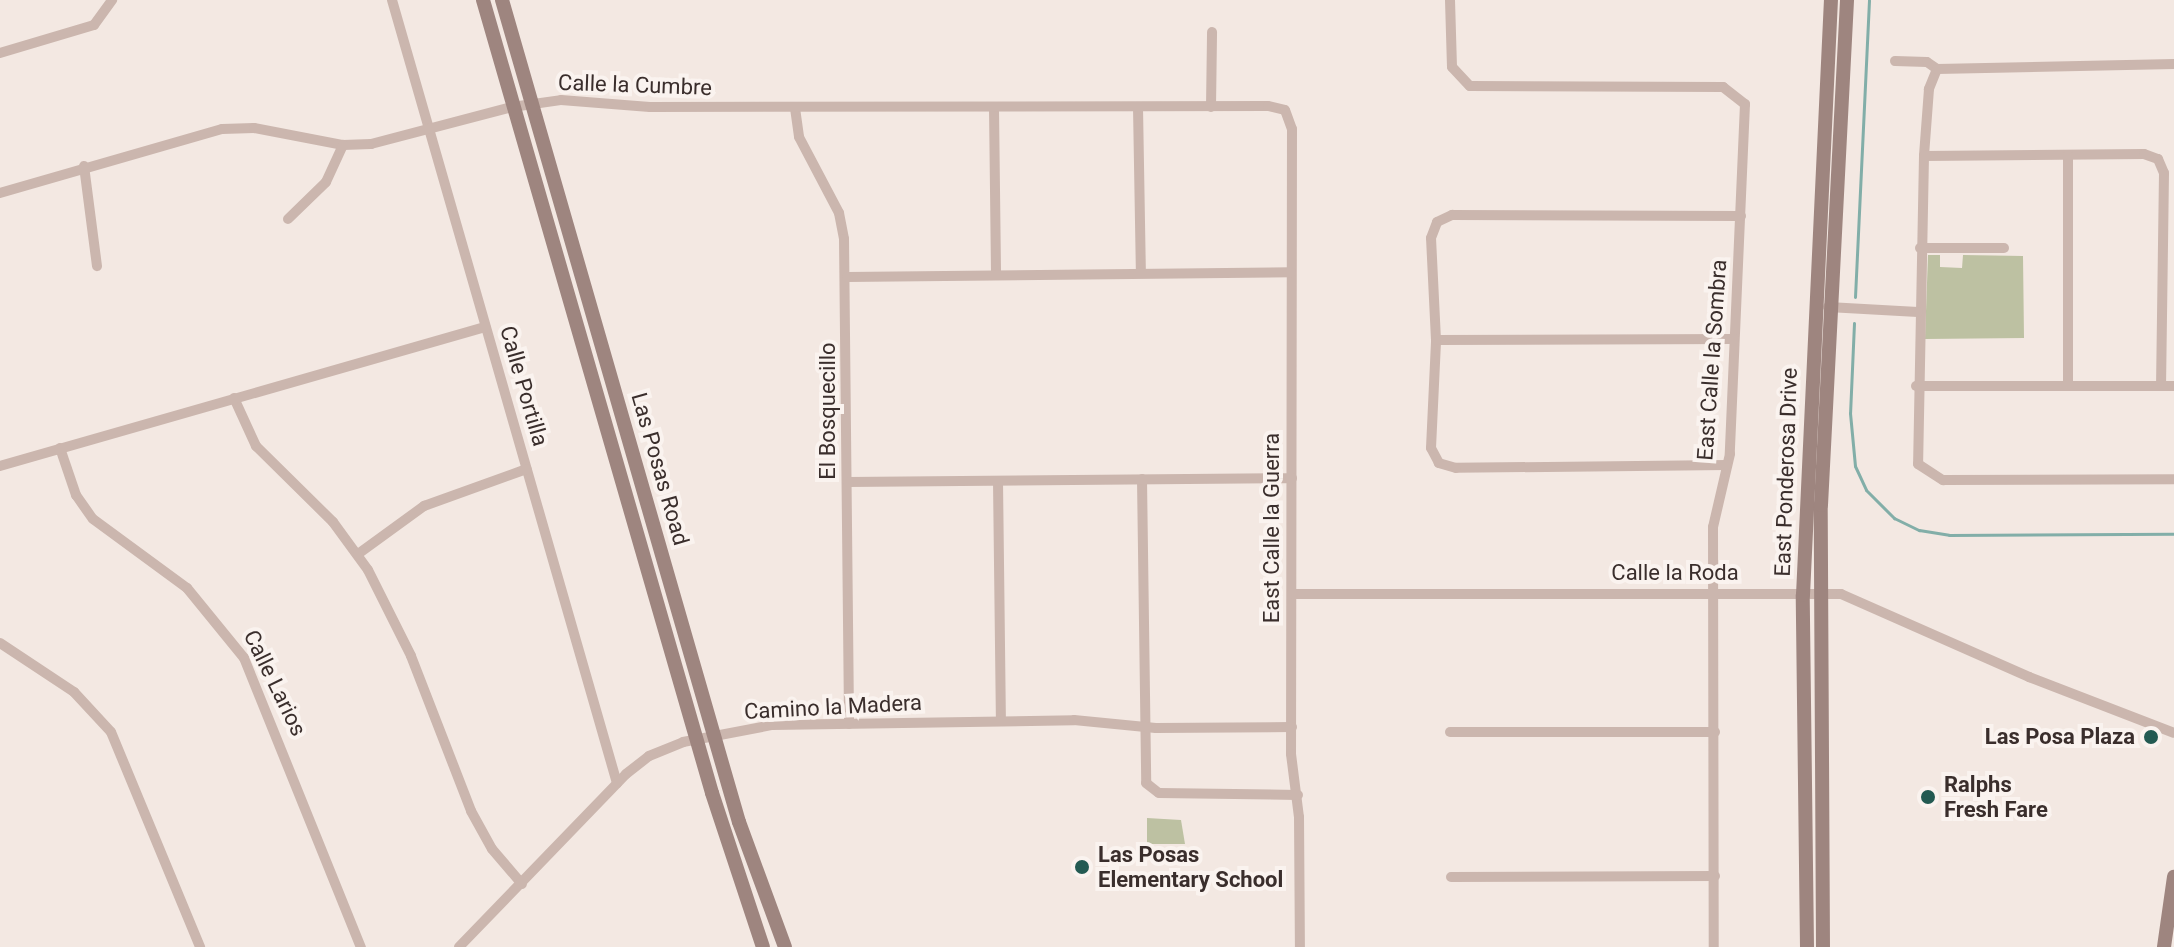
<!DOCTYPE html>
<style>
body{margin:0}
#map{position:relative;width:2174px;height:947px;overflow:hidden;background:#f3e8e2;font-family:Roboto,sans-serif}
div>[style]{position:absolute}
.green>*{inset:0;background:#bdc1a2}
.stream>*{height:3px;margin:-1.5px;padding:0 1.5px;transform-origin:1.5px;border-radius:1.5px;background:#82aea8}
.minor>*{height:10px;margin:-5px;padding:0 5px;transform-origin:5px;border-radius:5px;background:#cbb6ae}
.secondary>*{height:14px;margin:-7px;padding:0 7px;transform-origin:7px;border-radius:7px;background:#9e857f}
.dots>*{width:22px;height:22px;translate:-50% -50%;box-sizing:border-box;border:4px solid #faf3ef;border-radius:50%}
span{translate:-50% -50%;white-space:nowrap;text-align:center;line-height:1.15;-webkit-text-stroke:8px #faf3ef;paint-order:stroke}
.street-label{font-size:22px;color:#3a2e2c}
.poi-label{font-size:22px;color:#3a2e2c;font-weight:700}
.right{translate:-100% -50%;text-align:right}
.left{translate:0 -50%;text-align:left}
</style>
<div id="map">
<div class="green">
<div style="clip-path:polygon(1928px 255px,1940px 255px,1940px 267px,1962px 268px,1963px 255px,2023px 256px,2024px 338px,1925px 339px)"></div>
<div style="clip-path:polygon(1147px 818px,1181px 820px,1185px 844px,1147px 844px)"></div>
</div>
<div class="stream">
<div style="left:1855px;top:297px;width:297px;rotate:-87.3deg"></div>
<div style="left:1854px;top:323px;width:90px;rotate:92.5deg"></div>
<div style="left:1850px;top:413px;width:53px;rotate:84.6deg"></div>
<div style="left:1855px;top:466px;width:26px;rotate:65deg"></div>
<div style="left:1866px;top:490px;width:40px;rotate:45deg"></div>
<div style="left:1894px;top:518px;width:28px;rotate:26deg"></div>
<div style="left:1919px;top:530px;width:30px;rotate:9deg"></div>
<div style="left:1949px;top:535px;width:225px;rotate:-0.3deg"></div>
</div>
<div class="minor">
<div style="left:392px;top:0;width:815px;rotate:73.97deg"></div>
<div style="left:1450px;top:0;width:67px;rotate:88.3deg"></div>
<div style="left:1452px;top:67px;width:26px;rotate:47deg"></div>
<div style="left:1470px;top:86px;width:253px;rotate:0.2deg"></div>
<div style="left:1723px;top:87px;width:28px;rotate:38deg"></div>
<div style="left:1745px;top:104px;width:350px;rotate:92.5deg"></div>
<div style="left:1730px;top:454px;width:75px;rotate:103.1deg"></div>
<div style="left:1713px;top:527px;width:420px;rotate:89.9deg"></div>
<div style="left:0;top:53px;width:98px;rotate:-16.6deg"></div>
<div style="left:94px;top:25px;width:31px;rotate:-54deg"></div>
<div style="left:1895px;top:61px;width:32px;rotate:2deg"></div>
<div style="left:1927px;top:62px;width:12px;rotate:35deg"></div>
<div style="left:1937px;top:69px;width:22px;rotate:112deg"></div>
<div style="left:1929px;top:89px;width:67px;rotate:94.3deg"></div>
<div style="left:1924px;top:156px;width:308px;rotate:91.1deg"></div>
<div style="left:1918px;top:464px;width:30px;rotate:33deg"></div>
<div style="left:1943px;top:480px;width:231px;rotate:-0.2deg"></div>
<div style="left:1937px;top:69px;width:237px;rotate:-1.2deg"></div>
<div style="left:1138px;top:107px;width:166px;rotate:89deg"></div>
<div style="left:1211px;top:107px;width:75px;rotate:-89.2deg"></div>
<div style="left:795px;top:108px;width:29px;rotate:82deg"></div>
<div style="left:799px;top:137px;width:86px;rotate:62.2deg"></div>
<div style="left:839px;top:213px;width:26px;rotate:79deg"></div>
<div style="left:844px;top:239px;width:485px;rotate:89.4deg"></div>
<div style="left:994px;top:108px;width:167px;rotate:89.3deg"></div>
<div style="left:1924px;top:156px;width:220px;rotate:-0.5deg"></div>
<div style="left:2144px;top:154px;width:15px;rotate:20deg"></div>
<div style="left:2158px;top:159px;width:15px;rotate:67deg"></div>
<div style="left:2164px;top:173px;width:213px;rotate:90.8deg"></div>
<div style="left:2068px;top:156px;width:230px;rotate:90deg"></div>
<div style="left:84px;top:166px;width:101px;rotate:82.6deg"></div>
<div style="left:0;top:193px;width:231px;rotate:-16.1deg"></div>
<div style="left:222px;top:129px;width:32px;rotate:-2deg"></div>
<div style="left:254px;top:128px;width:91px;rotate:10.8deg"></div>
<div style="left:343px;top:145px;width:28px;rotate:-2deg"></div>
<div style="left:371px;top:144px;width:146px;rotate:-14.7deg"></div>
<div style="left:512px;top:107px;width:49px;rotate:-8.1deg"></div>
<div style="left:561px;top:100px;width:89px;rotate:4.5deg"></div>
<div style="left:650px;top:107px;width:618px;rotate:-0.09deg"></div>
<div style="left:1268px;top:106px;width:17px;rotate:13deg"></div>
<div style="left:1285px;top:110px;width:20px;rotate:70deg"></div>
<div style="left:1292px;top:129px;width:625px;rotate:90.09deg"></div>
<div style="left:1291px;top:754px;width:64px;rotate:82.8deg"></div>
<div style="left:1299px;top:817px;width:130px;rotate:89.6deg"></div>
<div style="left:288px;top:219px;width:53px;rotate:-44.2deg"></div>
<div style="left:326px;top:182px;width:41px;rotate:-65.3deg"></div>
<div style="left:1920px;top:248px;width:84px"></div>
<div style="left:847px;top:277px;width:444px;rotate:-0.6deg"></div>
<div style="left:1828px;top:307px;width:90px;rotate:3.2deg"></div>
<div style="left:1436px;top:340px;width:298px;rotate:-0.2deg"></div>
<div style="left:1916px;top:386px;width:258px"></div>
<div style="left:234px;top:398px;width:53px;rotate:65.4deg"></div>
<div style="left:256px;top:446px;width:108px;rotate:44.6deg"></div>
<div style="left:333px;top:522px;width:59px;rotate:53.9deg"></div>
<div style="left:368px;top:570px;width:96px;rotate:63.4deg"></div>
<div style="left:411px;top:656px;width:166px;rotate:68.8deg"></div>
<div style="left:471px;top:811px;width:43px;rotate:61.1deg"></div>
<div style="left:492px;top:849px;width:46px;rotate:49.4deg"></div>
<div style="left:60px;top:448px;width:50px;rotate:71.2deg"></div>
<div style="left:76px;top:495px;width:29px;rotate:55deg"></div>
<div style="left:93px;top:519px;width:117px;rotate:36.3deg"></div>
<div style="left:187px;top:588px;width:90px;rotate:50.8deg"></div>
<div style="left:244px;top:658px;width:312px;rotate:68deg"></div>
<div style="left:1727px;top:465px;width:271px;rotate:179.4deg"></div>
<div style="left:1456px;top:468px;width:18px;rotate:-164deg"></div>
<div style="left:1439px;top:463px;width:17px;rotate:-118deg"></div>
<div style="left:1431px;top:448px;width:108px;rotate:-87.3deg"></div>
<div style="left:1436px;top:340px;width:102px;rotate:-92.8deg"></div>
<div style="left:1431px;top:238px;width:17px;rotate:-69deg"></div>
<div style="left:1437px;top:222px;width:17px;rotate:-25deg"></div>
<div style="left:1452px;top:215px;width:289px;rotate:0.2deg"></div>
<div style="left:0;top:466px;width:505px;rotate:-15.99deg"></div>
<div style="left:1142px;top:479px;width:304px;rotate:89.2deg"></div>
<div style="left:1146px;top:783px;width:16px;rotate:38deg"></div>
<div style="left:1159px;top:793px;width:139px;rotate:0.8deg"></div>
<div style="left:998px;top:481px;width:239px;rotate:89.3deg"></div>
<div style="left:848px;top:482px;width:444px;rotate:-0.5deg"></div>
<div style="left:358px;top:554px;width:82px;rotate:-36deg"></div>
<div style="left:424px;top:506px;width:109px;rotate:-19.8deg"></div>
<div style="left:1292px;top:594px;width:549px"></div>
<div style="left:1841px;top:594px;width:206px;rotate:23.8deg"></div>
<div style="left:2029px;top:677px;width:155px;rotate:21.1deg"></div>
<div style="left:0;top:643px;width:89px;rotate:33.5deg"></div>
<div style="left:74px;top:692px;width:54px;rotate:47.2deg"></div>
<div style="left:111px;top:732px;width:233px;rotate:67.5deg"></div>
<div style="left:1450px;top:732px;width:265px"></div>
<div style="left:1451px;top:877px;width:264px;rotate:-0.2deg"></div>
<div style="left:459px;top:947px;width:240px;rotate:-46deg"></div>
<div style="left:626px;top:774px;width:29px;rotate:-38deg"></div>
<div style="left:649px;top:756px;width:37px;rotate:-22deg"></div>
<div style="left:683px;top:742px;width:91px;rotate:-10.8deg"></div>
<div style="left:772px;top:725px;width:302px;rotate:-0.9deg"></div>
<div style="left:1074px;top:720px;width:82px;rotate:5.6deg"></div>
<div style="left:1156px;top:728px;width:136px;rotate:-0.4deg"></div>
</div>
<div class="secondary">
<div style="left:483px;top:0;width:825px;rotate:73.89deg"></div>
<div style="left:712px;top:793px;width:162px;rotate:71.7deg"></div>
<div style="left:502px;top:0;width:855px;rotate:73.92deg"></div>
<div style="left:739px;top:822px;width:133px;rotate:69.8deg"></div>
<div style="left:1807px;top:947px;width:352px;rotate:-90.7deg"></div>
<div style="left:1803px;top:595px;width:596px;rotate:-87.31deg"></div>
<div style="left:1823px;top:947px;width:442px;rotate:-90.3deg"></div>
<div style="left:1821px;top:505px;width:506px;rotate:-87.05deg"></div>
<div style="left:2164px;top:947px;width:71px;rotate:-81.9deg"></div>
</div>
<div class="dots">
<div style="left:2151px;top:737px;background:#235a52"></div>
<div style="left:1928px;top:797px;background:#235a52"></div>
<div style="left:1082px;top:867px;background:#235a52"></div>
</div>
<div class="street-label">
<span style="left:635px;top:85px;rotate:2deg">Calle la Cumbre</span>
<span style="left:1712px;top:360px;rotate:-86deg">East Calle la Sombra</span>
<span style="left:524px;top:386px;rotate:74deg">Calle Portilla</span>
<span style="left:828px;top:411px;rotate:-90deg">El Bosquecillo</span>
<span style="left:660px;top:469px;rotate:74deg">Las Posas Road</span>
<span style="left:1786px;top:472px;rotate:-88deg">East Ponderosa Drive</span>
<span style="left:1272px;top:528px;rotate:-90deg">East Calle la Guerra</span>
<span style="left:1675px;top:573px">Calle la Roda</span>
<span style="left:275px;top:683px;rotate:64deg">Calle Larios</span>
<span style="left:833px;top:707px;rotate:-3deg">Camino la Madera</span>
</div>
<div class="poi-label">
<span class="right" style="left:2135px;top:737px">Las Posa Plaza</span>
<span class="left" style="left:1944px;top:797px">Ralphs<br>Fresh Fare</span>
<span class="left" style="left:1098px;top:867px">Las Posas<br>Elementary School</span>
</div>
</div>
